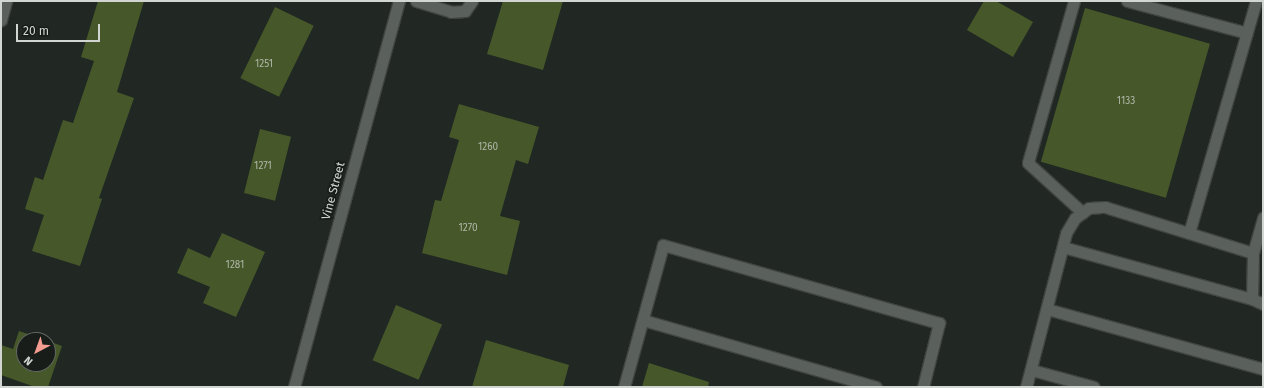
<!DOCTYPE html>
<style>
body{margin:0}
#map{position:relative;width:1264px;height:388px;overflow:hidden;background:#212722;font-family:"Fira Sans",sans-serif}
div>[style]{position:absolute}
.building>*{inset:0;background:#465829;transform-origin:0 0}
.roads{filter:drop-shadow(1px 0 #3f4340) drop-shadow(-1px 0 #3f4340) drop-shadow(0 1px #3f4340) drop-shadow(0 -1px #3f4340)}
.service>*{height:11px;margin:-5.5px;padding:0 5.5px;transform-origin:5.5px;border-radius:5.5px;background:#5a605b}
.minor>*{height:11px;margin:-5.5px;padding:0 5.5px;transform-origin:5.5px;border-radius:5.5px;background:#5a605b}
span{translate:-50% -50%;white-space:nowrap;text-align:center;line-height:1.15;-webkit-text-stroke:3.5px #181d19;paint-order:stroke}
.number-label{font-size:10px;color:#afb6a8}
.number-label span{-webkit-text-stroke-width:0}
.street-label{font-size:12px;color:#d2d6d3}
.frame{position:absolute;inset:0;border:2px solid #d2d6d3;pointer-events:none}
.north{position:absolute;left:16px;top:332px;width:40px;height:40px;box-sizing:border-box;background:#181d19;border:1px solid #626763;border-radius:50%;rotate:221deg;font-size:11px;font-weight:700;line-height:16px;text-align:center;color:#d2d6d3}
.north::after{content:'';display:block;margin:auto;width:14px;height:18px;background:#f59c91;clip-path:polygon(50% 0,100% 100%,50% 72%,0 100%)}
.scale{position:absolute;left:16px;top:24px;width:84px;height:18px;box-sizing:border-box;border:2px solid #d2d6d3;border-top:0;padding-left:5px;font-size:12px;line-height:14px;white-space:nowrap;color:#d2d6d3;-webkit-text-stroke:3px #181d19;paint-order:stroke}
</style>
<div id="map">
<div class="building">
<div style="clip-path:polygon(98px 1px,144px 1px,117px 92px,134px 98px,99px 198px,102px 199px,80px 266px,32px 251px,44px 215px,25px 209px,35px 177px,43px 180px,63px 120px,73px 123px,94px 61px,81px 57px)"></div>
<div style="clip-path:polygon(503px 1px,563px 1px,543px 70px,487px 54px)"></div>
<div style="clip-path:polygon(984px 1px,996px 1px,1033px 22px,1013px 57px,967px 30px)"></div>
<div style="left:275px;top:7px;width:43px;height:79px;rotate:26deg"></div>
<div style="left:1085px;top:8px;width:130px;height:160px;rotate:16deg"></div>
<div style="clip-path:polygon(459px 104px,539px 127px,528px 164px,516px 160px,500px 216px,520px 221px,507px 275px,422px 253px,435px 200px,441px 201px,459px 140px,449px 137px)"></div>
<div style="left:260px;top:129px;width:32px;height:66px;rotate:14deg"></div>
<div style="clip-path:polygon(222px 233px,265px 252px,236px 317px,203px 303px,210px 287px,177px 273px,188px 248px,210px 258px)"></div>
<div style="left:396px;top:305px;width:50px;height:60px;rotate:23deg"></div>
<div style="clip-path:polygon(19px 331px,45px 340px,24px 340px,24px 364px,48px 364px,48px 341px,62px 346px,48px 387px,35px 387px,1px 375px,1px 345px,13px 349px)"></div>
<div style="clip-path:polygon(486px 340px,569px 365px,563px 387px,472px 387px)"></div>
<div style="clip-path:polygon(649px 363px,709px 382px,708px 387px,642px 387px)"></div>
</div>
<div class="roads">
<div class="service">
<div style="left:416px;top:1px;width:37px;rotate:17deg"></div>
<div style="left:451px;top:12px;width:14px;rotate:-4deg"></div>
<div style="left:465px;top:11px;width:12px;rotate:-55deg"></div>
<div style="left:1074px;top:1px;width:168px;rotate:105.9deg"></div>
<div style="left:1028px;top:163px;width:74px;rotate:42.3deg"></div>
<div style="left:1127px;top:1px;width:124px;rotate:14.9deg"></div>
<div style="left:1189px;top:233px;width:241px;rotate:-73.9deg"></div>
<div style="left:1063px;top:247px;width:196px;rotate:15.4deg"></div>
<div style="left:1253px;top:253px;width:37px;rotate:-74deg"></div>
<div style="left:1047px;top:309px;width:224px;rotate:15.5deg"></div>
<div style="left:643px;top:320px;width:242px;rotate:16deg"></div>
<div style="left:1032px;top:370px;width:64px;rotate:15.3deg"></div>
<div style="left:624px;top:387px;width:147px;rotate:-74.6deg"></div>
<div style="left:663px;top:245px;width:287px;rotate:15.8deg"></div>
<div style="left:939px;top:323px;width:66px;rotate:104deg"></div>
<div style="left:1026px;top:387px;width:159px;rotate:-75.4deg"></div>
<div style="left:1066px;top:233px;width:17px;rotate:-59deg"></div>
<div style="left:1075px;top:218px;width:17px;rotate:-36deg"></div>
<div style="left:1089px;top:208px;width:16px;rotate:-4deg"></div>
<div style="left:1105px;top:207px;width:155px;rotate:17.3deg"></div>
<div style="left:1253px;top:253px;width:46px;rotate:91.2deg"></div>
<div style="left:1252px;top:299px;width:12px;rotate:24deg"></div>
</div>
<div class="minor">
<div style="left:1px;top:20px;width:20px;rotate:-75deg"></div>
<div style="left:294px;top:387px;width:400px;rotate:-74.8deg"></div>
</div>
</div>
<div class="number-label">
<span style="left:264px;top:65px">1251</span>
<span style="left:1126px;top:102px">1133</span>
<span style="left:488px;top:148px">1260</span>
<span style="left:263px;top:167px">1271</span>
<span style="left:468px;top:229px">1270</span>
<span style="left:235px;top:266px">1281</span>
</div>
<div class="street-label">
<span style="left:334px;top:191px;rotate:-75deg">Vine Street</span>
</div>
<div class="frame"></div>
<div class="north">N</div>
<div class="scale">20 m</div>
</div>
